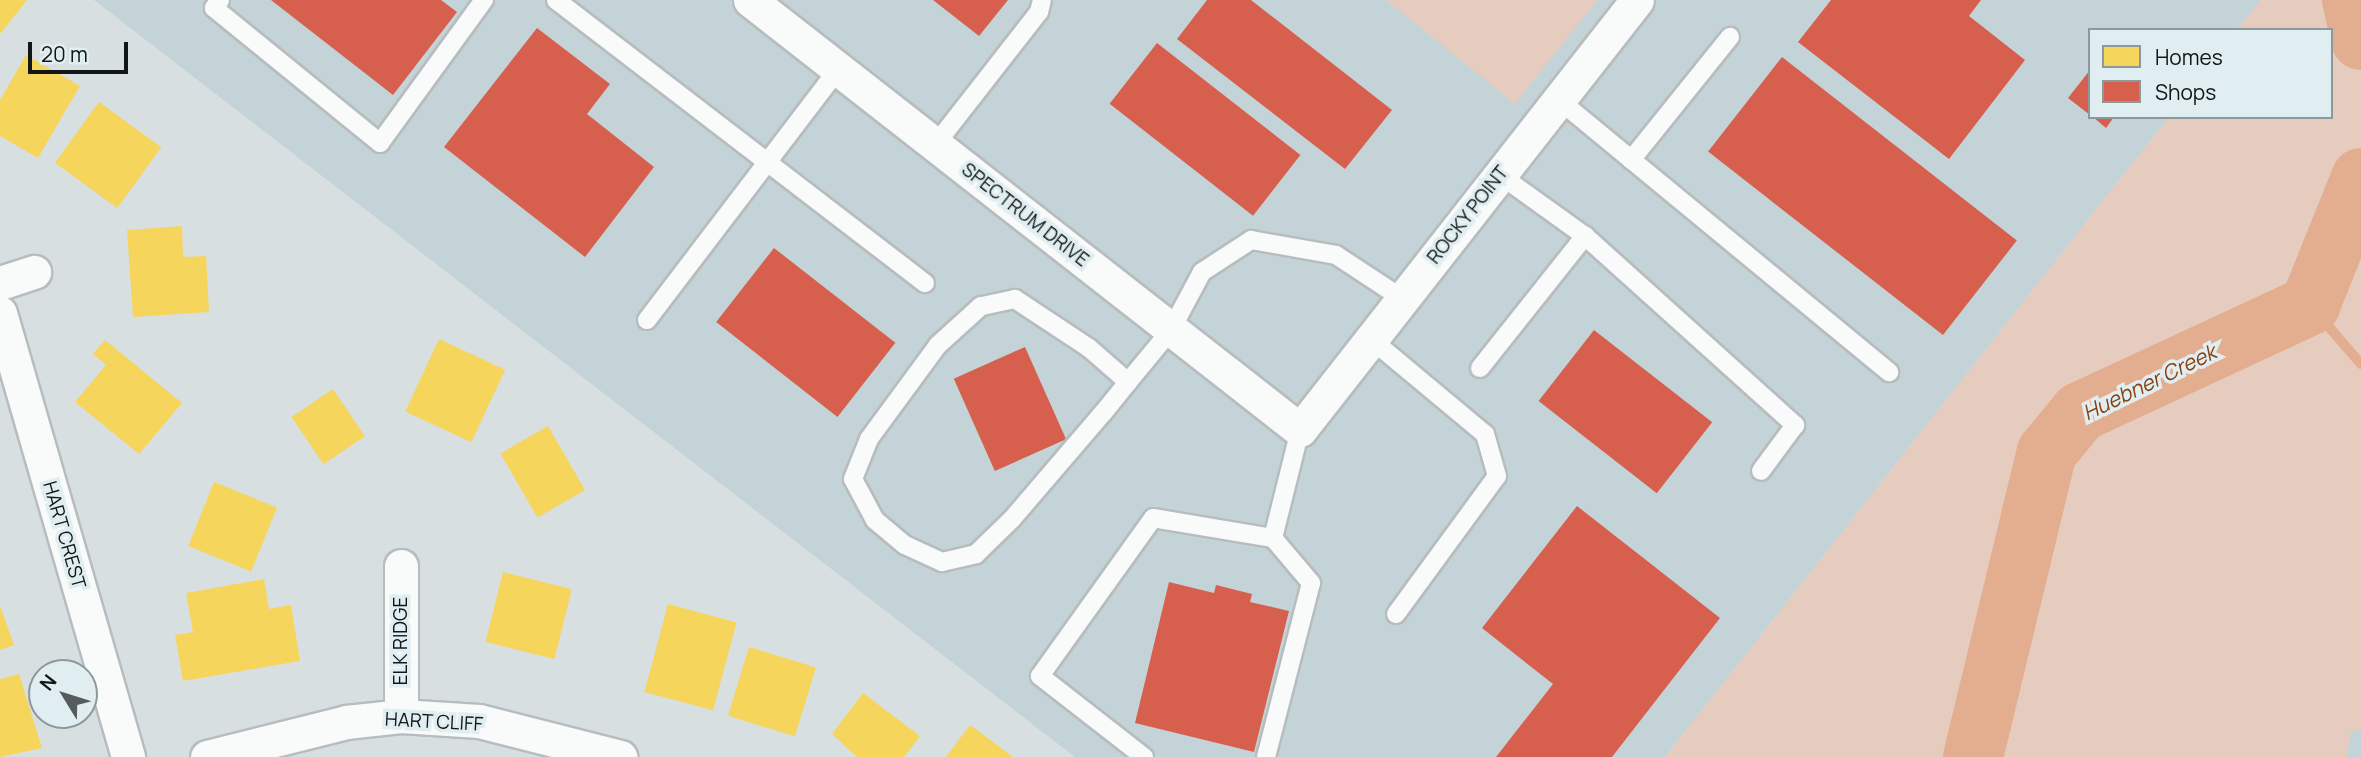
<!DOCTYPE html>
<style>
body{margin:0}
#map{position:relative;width:2361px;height:757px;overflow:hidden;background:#d7dfe1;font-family:Manrope,sans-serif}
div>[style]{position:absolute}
.built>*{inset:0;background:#c4d3d7}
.green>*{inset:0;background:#e6ccbe}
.homes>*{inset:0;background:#f6d55c;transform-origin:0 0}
.shops>*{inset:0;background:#d6604d;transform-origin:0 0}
.stream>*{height:10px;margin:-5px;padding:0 5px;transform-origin:5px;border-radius:5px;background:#e3ad8f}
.river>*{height:60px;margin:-30px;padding:0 30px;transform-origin:30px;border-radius:30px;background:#e3ad8f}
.roads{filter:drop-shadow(2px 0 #b7bdbf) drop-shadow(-2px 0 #b7bdbf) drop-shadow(0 2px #b7bdbf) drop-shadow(0 -2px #b7bdbf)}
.lane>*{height:18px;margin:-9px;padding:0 9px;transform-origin:9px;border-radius:9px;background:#f9fafa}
.street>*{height:33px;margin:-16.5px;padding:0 16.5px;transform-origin:16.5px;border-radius:16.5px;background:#f9fafa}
span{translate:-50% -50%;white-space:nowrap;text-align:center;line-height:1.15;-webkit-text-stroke:7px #e0eef2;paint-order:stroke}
.street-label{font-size:19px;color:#111617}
.water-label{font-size:21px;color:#883f0e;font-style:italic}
.legend{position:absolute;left:2088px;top:28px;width:245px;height:91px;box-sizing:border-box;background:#e0eef2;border:2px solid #8d989a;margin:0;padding:9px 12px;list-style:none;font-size:21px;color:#111617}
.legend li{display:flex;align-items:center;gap:14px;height:35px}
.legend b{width:35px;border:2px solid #8d989a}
.north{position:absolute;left:28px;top:659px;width:70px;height:70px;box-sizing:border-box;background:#e0eef2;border:2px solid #8d989a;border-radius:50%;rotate:308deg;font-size:19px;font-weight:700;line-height:28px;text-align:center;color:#111617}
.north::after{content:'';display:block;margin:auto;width:24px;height:32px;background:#565c5e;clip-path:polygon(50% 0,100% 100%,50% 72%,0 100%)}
.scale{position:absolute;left:28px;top:42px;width:100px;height:32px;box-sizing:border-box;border:4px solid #111617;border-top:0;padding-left:9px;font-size:21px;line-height:24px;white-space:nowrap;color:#111617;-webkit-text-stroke:5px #e0eef2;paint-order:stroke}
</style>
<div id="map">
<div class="built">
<div style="clip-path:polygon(94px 0,2261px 0,2237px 30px,2090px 30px,2090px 117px,2169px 117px,1665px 757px,1075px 757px)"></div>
<div style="clip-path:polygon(2361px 679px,2361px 757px,2347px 757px,2347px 747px)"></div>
</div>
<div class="green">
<div style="clip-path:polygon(1386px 0,1597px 0,1515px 104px)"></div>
<div style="clip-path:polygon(2261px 0,2361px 0,2361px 730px,2350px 732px,2347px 757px,1665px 757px,2169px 117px,2331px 117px,2331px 30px,2237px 30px)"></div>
</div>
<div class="homes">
<div style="clip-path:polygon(0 0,27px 0,0 34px)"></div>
<div style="clip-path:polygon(26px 55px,80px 86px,38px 158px,0 136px,0 100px)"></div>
<div style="left:99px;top:102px;width:77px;height:75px;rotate:36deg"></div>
<div style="clip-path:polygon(182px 226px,183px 257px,206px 256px,209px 312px,133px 317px,127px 230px)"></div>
<div style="left:439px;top:339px;width:73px;height:80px;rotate:25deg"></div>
<div style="clip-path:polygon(105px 340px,182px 403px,139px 454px,75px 402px,106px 365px,93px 354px)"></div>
<div style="left:333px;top:389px;width:57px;height:50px;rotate:56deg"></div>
<div style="left:548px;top:426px;width:74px;height:55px;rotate:60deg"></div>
<div style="left:214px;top:482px;width:68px;height:69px;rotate:22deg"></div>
<div style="left:503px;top:572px;width:71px;height:72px;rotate:14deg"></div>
<div style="clip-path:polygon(264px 579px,269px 609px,291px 605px,300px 661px,183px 681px,175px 635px,193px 632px,186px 593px)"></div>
<div style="left:668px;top:604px;width:71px;height:91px;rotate:15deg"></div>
<div style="clip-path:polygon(0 606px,14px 645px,0 650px)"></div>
<div style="left:749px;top:647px;width:70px;height:72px;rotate:17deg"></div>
<div style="clip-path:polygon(19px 674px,42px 748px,0 757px,0 679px)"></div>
<div style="clip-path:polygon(863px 693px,920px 736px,904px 757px,857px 757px,832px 734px)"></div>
<div style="clip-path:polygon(970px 725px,1013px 757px,946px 757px)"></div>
</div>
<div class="shops">
<div style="clip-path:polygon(271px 0,441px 0,457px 12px,393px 95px)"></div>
<div style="clip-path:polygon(933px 0,1008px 0,979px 36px)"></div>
<div style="clip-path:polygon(1207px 0,1251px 0,1392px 110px,1345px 169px,1177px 39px)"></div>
<div style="clip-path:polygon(1831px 0,1981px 0,1969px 16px,2025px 60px,1949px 159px,1798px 42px)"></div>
<div style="clip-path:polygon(537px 28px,610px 84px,587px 114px,654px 167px,585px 257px,444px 147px)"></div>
<div style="left:1157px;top:43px;width:182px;height:77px;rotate:38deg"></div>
<div style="left:1782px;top:57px;width:298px;height:120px;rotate:38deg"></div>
<div style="clip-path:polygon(2090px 70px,2090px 115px,2068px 98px)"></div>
<div style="clip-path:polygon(2093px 117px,2114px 117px,2106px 128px)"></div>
<div style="left:774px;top:248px;width:154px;height:94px;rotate:38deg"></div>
<div style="left:1594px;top:330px;width:150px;height:90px;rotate:38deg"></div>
<div style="left:1025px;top:347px;width:101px;height:78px;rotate:66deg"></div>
<div style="clip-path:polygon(1577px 506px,1720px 618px,1612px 757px,1496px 757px,1553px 684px,1482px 628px)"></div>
<div style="clip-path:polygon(1169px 582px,1214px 593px,1216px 585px,1252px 594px,1250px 602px,1289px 611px,1254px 752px,1135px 723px)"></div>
</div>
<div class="stream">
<div style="left:2310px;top:305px;width:78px;rotate:49.2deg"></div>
</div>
<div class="river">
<div style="left:2352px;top:0;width:41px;rotate:77.3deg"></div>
<div style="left:1973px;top:757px;width:314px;rotate:-76.4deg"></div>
<div style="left:2047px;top:452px;width:52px;rotate:-50.5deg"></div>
<div style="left:2080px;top:412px;width:254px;rotate:-24.9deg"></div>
<div style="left:2310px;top:305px;width:137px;rotate:-68.1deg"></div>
</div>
<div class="roads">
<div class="lane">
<div style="left:220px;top:0;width:10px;rotate:127deg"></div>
<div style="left:214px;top:8px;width:214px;rotate:39.1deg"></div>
<div style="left:380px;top:143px;width:177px;rotate:-54deg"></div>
<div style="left:556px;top:0;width:465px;rotate:37.5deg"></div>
<div style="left:1559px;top:100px;width:428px;rotate:39.5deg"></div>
<div style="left:935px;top:145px;width:169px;rotate:-52deg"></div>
<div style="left:1039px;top:12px;width:12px;rotate:-76deg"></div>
<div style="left:1631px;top:160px;width:158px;rotate:-51.2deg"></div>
<div style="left:1500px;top:175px;width:105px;rotate:35.7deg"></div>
<div style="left:1585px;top:236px;width:283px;rotate:42deg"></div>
<div style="left:1795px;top:425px;width:57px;rotate:126.5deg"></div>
<div style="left:647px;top:320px;width:315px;rotate:-52.7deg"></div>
<div style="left:1372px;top:340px;width:147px;rotate:39.8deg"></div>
<div style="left:1485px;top:434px;width:44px;rotate:74.1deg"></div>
<div style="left:1497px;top:476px;width:171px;rotate:126.2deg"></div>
<div style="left:1480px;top:368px;width:169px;rotate:-51.5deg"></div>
<div style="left:1128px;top:382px;width:52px;rotate:-138.9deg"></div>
<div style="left:1089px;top:348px;width:89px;rotate:-146.5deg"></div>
<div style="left:1015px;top:299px;width:35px;rotate:168deg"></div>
<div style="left:981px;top:306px;width:58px;rotate:137.8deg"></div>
<div style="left:938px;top:345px;width:117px;rotate:126.3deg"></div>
<div style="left:869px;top:439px;width:43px;rotate:111.8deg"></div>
<div style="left:853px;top:479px;width:47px;rotate:61.8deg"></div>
<div style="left:875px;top:520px;width:39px;rotate:40deg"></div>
<div style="left:905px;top:545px;width:41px;rotate:24.7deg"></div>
<div style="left:942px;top:562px;width:35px;rotate:-13deg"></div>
<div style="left:976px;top:554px;width:50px;rotate:-44.2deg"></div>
<div style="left:1012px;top:519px;width:140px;rotate:-49.4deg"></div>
<div style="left:1103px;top:413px;width:40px;rotate:-51deg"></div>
<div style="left:1128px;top:382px;width:67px;rotate:-50.4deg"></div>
<div style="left:1171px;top:330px;width:66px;rotate:-61.9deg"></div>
<div style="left:1202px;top:272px;width:59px;rotate:-33.1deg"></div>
<div style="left:1251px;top:240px;width:86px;rotate:10deg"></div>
<div style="left:1336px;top:255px;width:80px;rotate:33.3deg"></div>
<div style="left:1273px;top:538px;width:111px;rotate:-76deg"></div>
<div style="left:1144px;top:757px;width:132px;rotate:-142.1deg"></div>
<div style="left:1040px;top:676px;width:194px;rotate:-54.4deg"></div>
<div style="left:1153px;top:518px;width:122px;rotate:9.5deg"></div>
<div style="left:1273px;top:538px;width:59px;rotate:49.8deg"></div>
<div style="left:1311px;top:583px;width:180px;rotate:104.5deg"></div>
</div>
<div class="street">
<div style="left:750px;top:0;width:698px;rotate:38.02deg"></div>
<div style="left:1300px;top:430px;width:546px;rotate:-51.91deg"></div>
<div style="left:0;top:283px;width:36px;rotate:-18deg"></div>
<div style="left:0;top:313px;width:462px;rotate:73.9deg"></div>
<div style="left:401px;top:716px;width:150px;rotate:-90deg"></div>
<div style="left:207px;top:757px;width:143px;rotate:-14.1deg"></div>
<div style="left:346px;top:722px;width:55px;rotate:-6.2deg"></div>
<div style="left:401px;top:716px;width:78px;rotate:3.7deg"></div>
<div style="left:479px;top:721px;width:146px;rotate:14.3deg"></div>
</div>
</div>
<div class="street-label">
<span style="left:1025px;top:215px;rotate:38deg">SPECTRUM DRIVE</span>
<span style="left:1468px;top:215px;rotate:-52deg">ROCKY POINT</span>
<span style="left:64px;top:535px;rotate:74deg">HART CREST</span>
<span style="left:401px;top:641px;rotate:-90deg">ELK RIDGE</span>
<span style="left:434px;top:722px;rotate:3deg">HART CLIFF</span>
</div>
<div class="water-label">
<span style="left:2149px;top:382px;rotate:-26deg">Huebner Creek</span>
</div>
<ul class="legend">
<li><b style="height:19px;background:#f6d55c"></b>Homes</li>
<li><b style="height:19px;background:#d6604d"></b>Shops</li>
</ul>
<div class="north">N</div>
<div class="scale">20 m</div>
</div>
